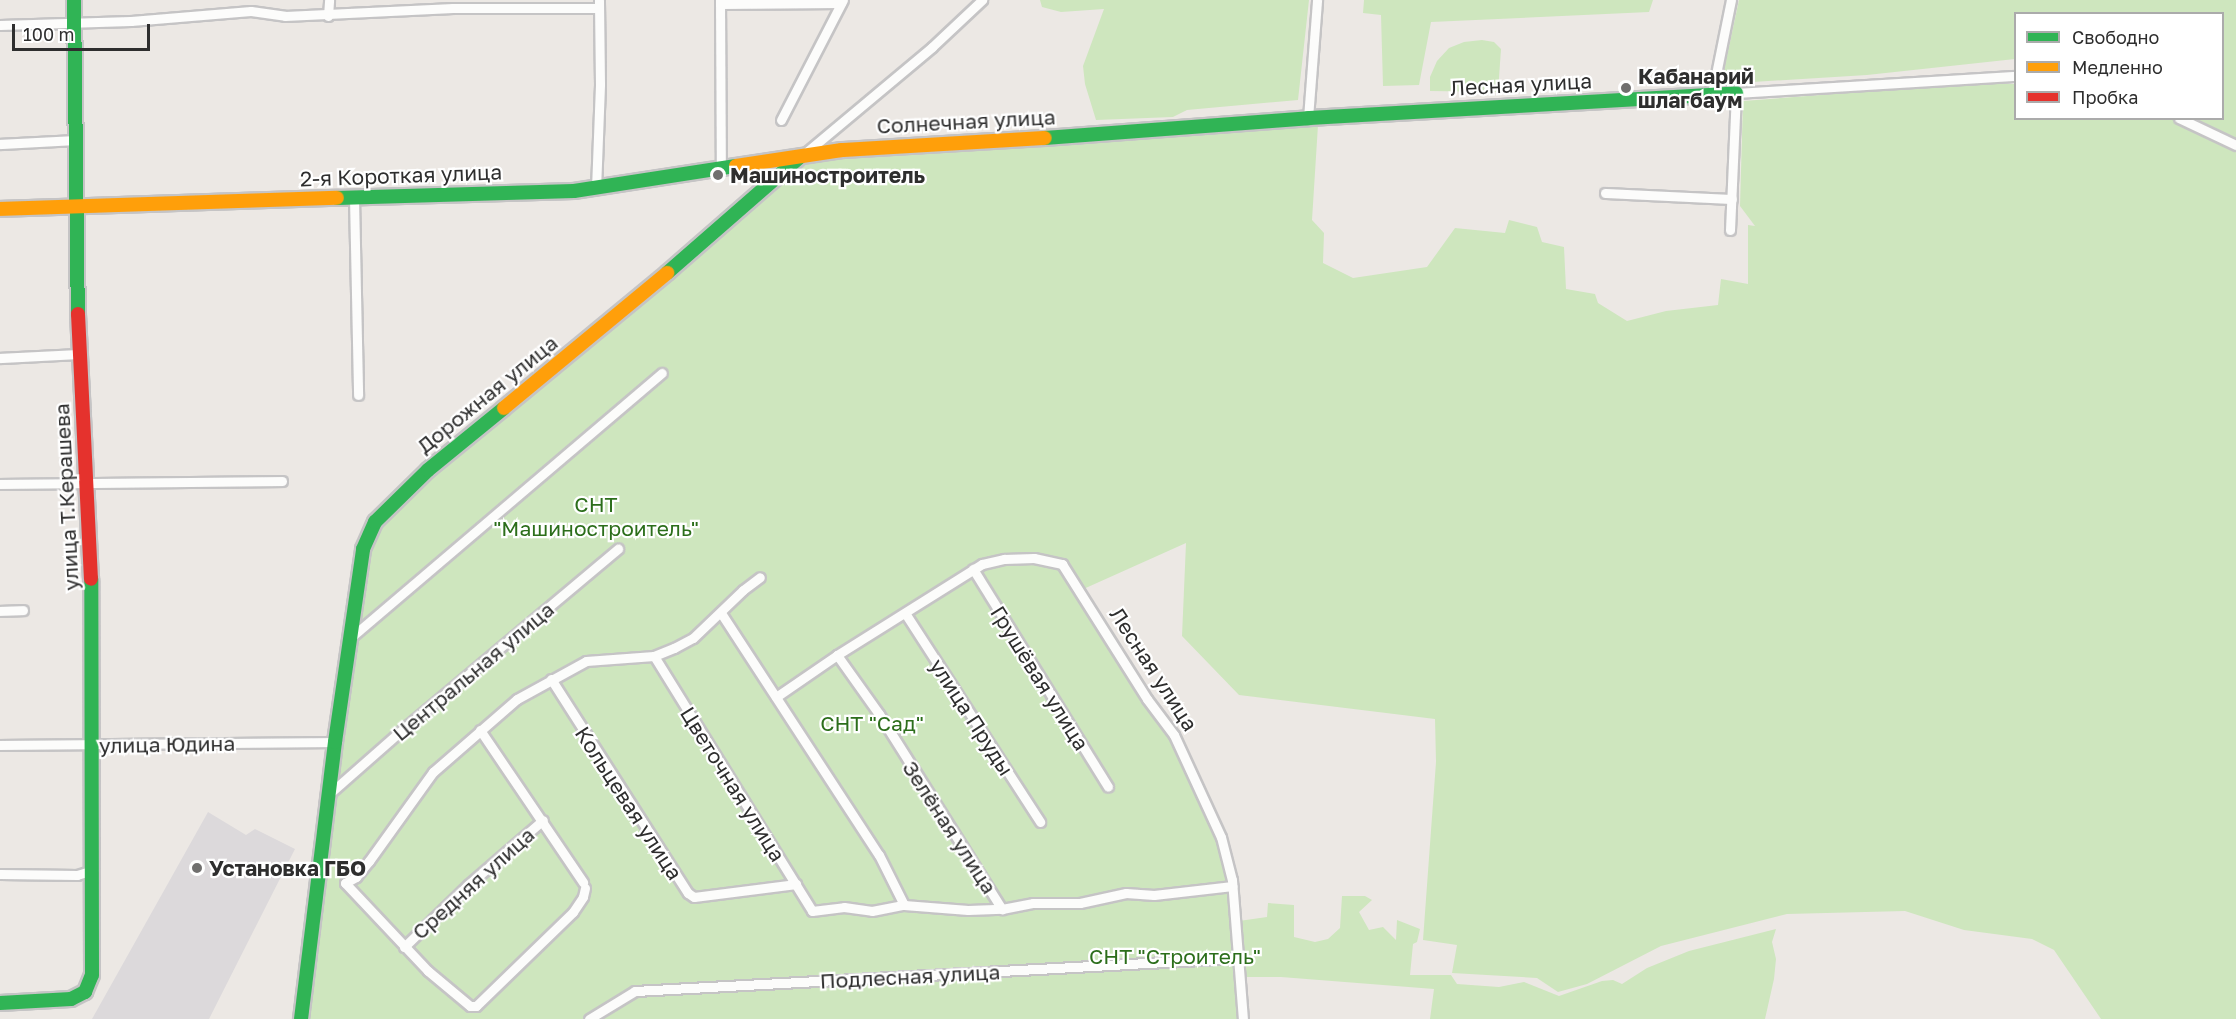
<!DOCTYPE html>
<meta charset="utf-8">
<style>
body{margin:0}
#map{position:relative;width:2236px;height:1019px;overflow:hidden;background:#ece8e4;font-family:"Golos Text",sans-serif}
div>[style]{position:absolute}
.industrial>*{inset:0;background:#dcd9db}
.green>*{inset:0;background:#cee6be}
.roads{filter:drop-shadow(2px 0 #c5c4c5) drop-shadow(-2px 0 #c5c4c5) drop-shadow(0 2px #c5c4c5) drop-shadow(0 -2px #c5c4c5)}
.street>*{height:9px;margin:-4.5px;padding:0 4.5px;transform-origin:4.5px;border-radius:4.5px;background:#fcfcfb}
.fast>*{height:14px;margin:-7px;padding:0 7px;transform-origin:7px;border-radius:7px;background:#30b455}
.slow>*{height:14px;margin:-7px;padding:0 7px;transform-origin:7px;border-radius:7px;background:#ff9f0a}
.jam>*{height:14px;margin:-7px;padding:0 7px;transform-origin:7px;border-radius:7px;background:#e5322d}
.dots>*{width:16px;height:16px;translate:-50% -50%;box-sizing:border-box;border:3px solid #fff;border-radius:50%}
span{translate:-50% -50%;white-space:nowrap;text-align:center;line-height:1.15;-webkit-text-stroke:4.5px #fff;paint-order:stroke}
.poi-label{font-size:21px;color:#2e2e2e;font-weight:700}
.left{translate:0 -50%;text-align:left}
.street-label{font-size:21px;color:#2e2e2e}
.park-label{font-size:21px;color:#2c6e1b}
.legend{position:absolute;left:2014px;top:12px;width:210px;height:108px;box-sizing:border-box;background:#fff;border:2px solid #ababab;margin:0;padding:8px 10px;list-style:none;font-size:18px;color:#2e2e2e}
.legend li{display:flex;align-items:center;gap:12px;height:30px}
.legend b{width:30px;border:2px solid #ababab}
.scale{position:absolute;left:12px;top:24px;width:138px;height:27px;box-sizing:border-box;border:3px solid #2e2e2e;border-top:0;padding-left:8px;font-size:18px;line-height:21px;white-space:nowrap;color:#2e2e2e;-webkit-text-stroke:4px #fff;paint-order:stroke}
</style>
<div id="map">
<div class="industrial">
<div style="clip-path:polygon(208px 812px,246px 835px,255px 829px,295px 849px,209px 1019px,92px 1019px)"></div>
</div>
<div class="green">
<div style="clip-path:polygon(1040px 0,1309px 0,1298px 100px,1187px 110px,1173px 117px,1096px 120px,1085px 84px,1083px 66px,1104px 9px,1061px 12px,1042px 7px)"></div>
<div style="clip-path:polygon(1364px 0,1653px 0,1649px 12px,1431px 22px,1419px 85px,1383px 86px,1381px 15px,1363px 13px)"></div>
<div style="clip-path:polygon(1739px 0,2236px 0,2236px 1019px,2101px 1019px,2054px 950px,2032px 939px,1964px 930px,1905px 911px,1787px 914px,1661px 946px,1587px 984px,1558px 992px,1537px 978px,1452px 973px,1457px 945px,1423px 940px,1436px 762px,1435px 719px,1239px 695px,1182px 636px,1186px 543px,1079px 591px,1174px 735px,1205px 798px,1232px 880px,1243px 1019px,301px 1019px,348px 640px,375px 522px,680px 271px,793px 173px,813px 160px,1318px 125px,1312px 220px,1324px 233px,1323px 263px,1353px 278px,1427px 267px,1455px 228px,1505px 233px,1509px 220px,1537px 227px,1542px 242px,1564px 247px,1566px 289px,1595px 294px,1598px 303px,1627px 321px,1666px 311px,1718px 305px,1721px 279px,1748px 284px,1748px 225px,1755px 226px,1740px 206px,1743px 101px,1976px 83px,2015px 84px,2016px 118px,2222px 118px,2222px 14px,2016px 14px,2015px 59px,1867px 75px,1721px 84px)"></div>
<div style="clip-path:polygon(1482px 40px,1494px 42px,1501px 49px,1498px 92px,1430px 91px,1430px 77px,1437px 61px,1449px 48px,1464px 42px)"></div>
<div style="clip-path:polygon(1342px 896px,1365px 896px,1372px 900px,1359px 912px,1369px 930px,1383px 927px,1396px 940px,1397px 920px,1420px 929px,1417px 942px,1413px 944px,1410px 975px,1451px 975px,1457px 984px,1499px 987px,1524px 982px,1559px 996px,1602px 981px,1613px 980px,1622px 984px,1647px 968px,1689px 951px,1776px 929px,1772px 942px,1776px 959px,1774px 979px,1765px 1019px,1430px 1019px,1434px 989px,1281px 977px,1244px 977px,1248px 1019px,1245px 1019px,1239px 921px,1267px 917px,1268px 903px,1294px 905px,1294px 937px,1315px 942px,1328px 939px,1340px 928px)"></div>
</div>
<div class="roads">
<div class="street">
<div style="left:720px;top:0;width:169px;rotate:89.7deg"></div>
<div style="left:720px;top:4px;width:121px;rotate:-0.5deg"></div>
<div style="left:328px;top:16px;width:16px;rotate:-86deg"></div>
<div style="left:0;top:25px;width:131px;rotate:-1.7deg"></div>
<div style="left:131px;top:21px;width:120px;rotate:-4.8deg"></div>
<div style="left:251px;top:11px;width:34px;rotate:8deg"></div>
<div style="left:285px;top:16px;width:168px;rotate:-2.7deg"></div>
<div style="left:453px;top:8px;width:146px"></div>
<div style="left:1712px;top:94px;width:96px;rotate:-78.6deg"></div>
<div style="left:1308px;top:118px;width:118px;rotate:-85.6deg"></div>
<div style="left:2179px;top:118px;width:63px;rotate:25.3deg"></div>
<div style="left:781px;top:120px;width:135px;rotate:-62.7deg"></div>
<div style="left:0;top:144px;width:76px;rotate:-3deg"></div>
<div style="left:803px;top:155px;width:168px;rotate:-39.9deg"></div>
<div style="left:932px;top:47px;width:69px;rotate:-43.2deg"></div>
<div style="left:596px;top:189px;width:105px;rotate:-87.8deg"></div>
<div style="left:600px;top:84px;width:84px;rotate:-90.7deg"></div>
<div style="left:1605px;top:193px;width:127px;rotate:2.7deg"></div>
<div style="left:354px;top:198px;width:197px;rotate:88.8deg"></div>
<div style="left:1730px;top:230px;width:137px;rotate:-87.5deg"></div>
<div style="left:1736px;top:93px;width:281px;rotate:-3.5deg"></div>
<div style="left:0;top:358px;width:79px;rotate:-2.9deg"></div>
<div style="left:0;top:484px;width:282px;rotate:-0.6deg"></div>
<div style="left:973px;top:569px;width:256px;rotate:58.2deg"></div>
<div style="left:0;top:611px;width:23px;rotate:-2deg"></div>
<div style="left:721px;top:613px;width:289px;rotate:56.9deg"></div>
<div style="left:879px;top:855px;width:56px;rotate:63.4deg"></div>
<div style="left:905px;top:613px;width:249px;rotate:57.1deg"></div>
<div style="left:348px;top:640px;width:412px;rotate:-40.4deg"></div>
<div style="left:837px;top:655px;width:72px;rotate:54.6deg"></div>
<div style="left:879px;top:714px;width:231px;rotate:57.8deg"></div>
<div style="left:654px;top:656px;width:300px;rotate:58.2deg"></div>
<div style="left:812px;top:911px;width:32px;rotate:-7deg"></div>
<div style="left:844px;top:907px;width:28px;rotate:8deg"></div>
<div style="left:872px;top:911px;width:33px;rotate:-11deg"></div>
<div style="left:904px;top:905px;width:64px;rotate:4.5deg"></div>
<div style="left:968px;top:910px;width:34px;rotate:-2deg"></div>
<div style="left:1002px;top:909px;width:32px;rotate:-11deg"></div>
<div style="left:1033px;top:903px;width:47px"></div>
<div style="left:1080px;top:903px;width:47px;rotate:-12.3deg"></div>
<div style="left:1126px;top:893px;width:28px;rotate:4deg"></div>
<div style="left:1154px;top:895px;width:79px;rotate:-6.6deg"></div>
<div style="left:551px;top:679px;width:254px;rotate:57.4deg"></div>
<div style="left:688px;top:893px;width:7px;rotate:34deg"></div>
<div style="left:694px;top:897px;width:103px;rotate:-7.3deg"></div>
<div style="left:776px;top:697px;width:74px;rotate:-34.5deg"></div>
<div style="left:837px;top:655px;width:171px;rotate:-32.1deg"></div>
<div style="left:982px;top:564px;width:23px;rotate:-13deg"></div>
<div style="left:1004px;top:559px;width:30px;rotate:-2deg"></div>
<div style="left:1034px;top:558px;width:29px;rotate:12deg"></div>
<div style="left:1062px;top:564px;width:160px;rotate:57.8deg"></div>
<div style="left:1147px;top:699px;width:45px;rotate:53.1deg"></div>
<div style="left:1174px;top:735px;width:112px;rotate:65.3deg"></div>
<div style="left:1221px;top:837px;width:44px;rotate:75.7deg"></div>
<div style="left:1232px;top:880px;width:139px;rotate:85.5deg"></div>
<div style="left:480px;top:730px;width:184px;rotate:55.9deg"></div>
<div style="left:0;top:745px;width:335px;rotate:-0.5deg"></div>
<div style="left:328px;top:795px;width:91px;rotate:-41.4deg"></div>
<div style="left:396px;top:735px;width:290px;rotate:-40deg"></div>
<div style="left:0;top:874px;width:77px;rotate:0.7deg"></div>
<div style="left:77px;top:875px;width:17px;rotate:-17deg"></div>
<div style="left:585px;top:888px;width:9px;rotate:103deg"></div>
<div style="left:583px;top:897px;width:18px;rotate:124deg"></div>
<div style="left:573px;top:912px;width:135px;rotate:135.9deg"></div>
<div style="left:476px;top:1006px;width:6px;rotate:180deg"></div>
<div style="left:470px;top:1006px;width:55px;rotate:-140.2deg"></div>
<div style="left:428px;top:971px;width:121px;rotate:-133.3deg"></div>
<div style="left:345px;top:883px;width:13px;rotate:-29deg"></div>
<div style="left:356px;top:877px;width:21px;rotate:-51deg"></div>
<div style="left:369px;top:861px;width:110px;rotate:-54.3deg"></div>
<div style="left:433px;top:772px;width:111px;rotate:-41deg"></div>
<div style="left:517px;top:699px;width:79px;rotate:-28.8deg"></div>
<div style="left:586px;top:661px;width:68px;rotate:-4.2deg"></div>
<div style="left:654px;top:656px;width:22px;rotate:-22deg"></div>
<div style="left:674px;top:648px;width:21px;rotate:-28deg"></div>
<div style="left:693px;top:638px;width:69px;rotate:-43.8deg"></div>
<div style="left:743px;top:590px;width:21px;rotate:-37deg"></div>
<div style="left:404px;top:947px;width:89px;rotate:-44.1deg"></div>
<div style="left:468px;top:885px;width:99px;rotate:-40.9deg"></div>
<div style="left:589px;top:1019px;width:54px;rotate:-31.3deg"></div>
<div style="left:635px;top:991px;width:605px;rotate:-3.13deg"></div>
</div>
<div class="fast">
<div style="left:74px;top:0;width:314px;rotate:89.3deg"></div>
<div style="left:1045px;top:138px;width:264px;rotate:-4.3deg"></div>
<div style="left:1308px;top:118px;width:429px;rotate:-3.3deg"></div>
<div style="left:337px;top:198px;width:237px;rotate:-1.7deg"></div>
<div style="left:574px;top:191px;width:164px;rotate:-8.8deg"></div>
<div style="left:667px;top:273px;width:176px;rotate:-41.1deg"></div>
<div style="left:0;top:1003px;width:71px;rotate:-3.2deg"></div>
<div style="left:71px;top:999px;width:16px;rotate:-27deg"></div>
<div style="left:85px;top:992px;width:18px;rotate:-68deg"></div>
<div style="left:92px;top:975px;width:396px;rotate:-90.1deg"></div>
<div style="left:301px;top:1019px;width:279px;rotate:-83deg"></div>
<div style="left:335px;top:742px;width:195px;rotate:-81.7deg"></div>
<div style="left:363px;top:549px;width:30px;rotate:-66deg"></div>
<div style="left:375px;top:522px;width:74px;rotate:-44.5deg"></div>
<div style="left:428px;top:470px;width:98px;rotate:-39.2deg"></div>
</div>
<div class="slow">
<div style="left:736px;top:166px;width:107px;rotate:-8.6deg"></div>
<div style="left:842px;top:150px;width:203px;rotate:-3.4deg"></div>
<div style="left:0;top:209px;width:337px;rotate:-1.9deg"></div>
<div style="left:504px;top:408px;width:212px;rotate:-39.6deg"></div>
</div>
<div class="jam">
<div style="left:78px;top:314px;width:265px;rotate:87.2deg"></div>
</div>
</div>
<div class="dots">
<div style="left:1626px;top:88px;background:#706f6e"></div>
<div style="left:718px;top:175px;background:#706f6e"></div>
<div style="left:197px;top:868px;background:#706f6e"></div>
</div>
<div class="poi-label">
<span class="left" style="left:1638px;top:88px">Кабанарий<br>шлагбаум</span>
<span class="left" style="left:730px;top:175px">Машиностроитель</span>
<span class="left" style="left:209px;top:868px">Установка ГБО</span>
</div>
<div class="street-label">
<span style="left:1521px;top:84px;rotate:-3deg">Лесная улица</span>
<span style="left:966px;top:121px;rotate:-3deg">Солнечная улица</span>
<span style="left:401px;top:175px;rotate:-2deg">2-я Короткая улица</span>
<span style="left:487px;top:394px;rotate:-39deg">Дорожная улица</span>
<span style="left:66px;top:497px;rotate:-93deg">улица Т.Керашева</span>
<span style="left:1154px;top:669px;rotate:57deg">Лесная улица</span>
<span style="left:473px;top:671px;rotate:-40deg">Центральная улица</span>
<span style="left:1040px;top:678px;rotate:58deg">Грушёвая улица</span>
<span style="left:972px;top:717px;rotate:57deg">улица Пруды</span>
<span style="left:167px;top:744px;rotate:-1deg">улица Юдина</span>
<span style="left:733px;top:784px;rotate:58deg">Цветочная улица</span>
<span style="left:629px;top:803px;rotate:57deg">Кольцевая улица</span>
<span style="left:950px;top:827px;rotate:57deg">Зелёная улица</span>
<span style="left:473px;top:883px;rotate:-42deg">Средняя улица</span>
<span style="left:910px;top:976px;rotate:-3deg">Подлесная улица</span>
</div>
<div class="park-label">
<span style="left:596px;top:516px">СНТ<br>"Машиностроитель"</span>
<span style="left:872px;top:723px">СНТ "Сад"</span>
<span style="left:1175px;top:956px">СНТ "Строитель"</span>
</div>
<ul class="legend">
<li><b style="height:8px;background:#30b455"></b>Свободно</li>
<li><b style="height:8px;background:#ff9f0a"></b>Медленно</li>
<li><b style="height:8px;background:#e5322d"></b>Пробка</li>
</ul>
<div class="scale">100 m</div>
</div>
